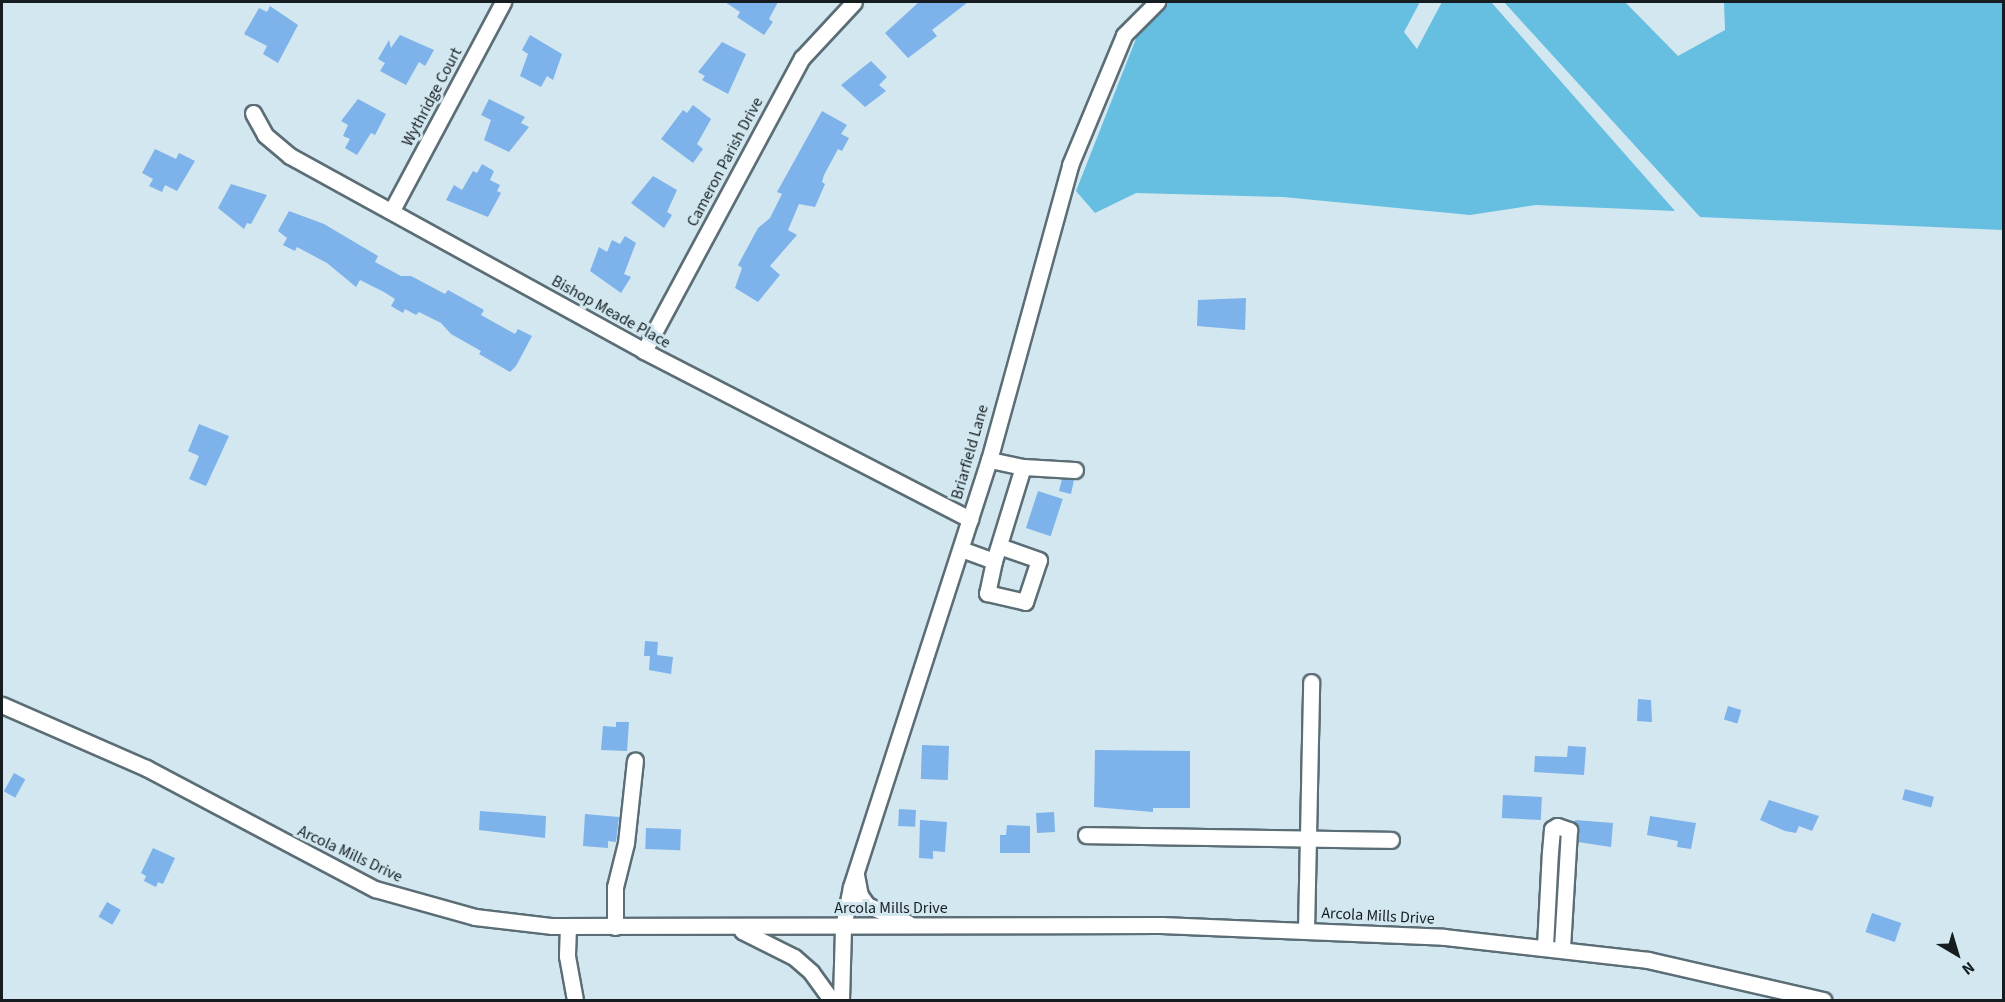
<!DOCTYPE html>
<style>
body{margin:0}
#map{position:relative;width:2005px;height:1002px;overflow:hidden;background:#d2e7f0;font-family:"Source Sans 3",sans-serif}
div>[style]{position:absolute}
.forest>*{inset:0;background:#66bee0}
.building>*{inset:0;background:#7db3ea;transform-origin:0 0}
.roads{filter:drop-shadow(2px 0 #5b6d75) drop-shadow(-2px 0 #5b6d75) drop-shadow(0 2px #5b6d75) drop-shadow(0 -2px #5b6d75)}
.minor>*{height:15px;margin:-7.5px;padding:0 7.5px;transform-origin:7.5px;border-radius:7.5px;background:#fff}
span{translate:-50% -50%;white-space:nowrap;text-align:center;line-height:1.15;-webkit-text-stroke:6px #d2e7f0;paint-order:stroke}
.street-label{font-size:16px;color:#161d20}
.frame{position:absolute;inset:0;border:3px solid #161d20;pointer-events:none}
.north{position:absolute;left:1927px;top:924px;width:60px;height:60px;-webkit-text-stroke:4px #d2e7f0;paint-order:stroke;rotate:142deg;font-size:16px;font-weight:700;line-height:24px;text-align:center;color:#161d20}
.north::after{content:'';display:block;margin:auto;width:21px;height:27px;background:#161d20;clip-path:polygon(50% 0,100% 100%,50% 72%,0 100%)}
</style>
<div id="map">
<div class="forest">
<div style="clip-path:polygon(1168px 2px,1420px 2px,1404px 32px,1417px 49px,1442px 2px,1491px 2px,1675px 211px,1536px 205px,1470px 215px,1283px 197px,1136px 193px,1095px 213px,1076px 191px,1141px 26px)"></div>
<div style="clip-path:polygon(1504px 2px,1625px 2px,1678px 56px,1725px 30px,1724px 2px,2003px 2px,2003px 230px,1700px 217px)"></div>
</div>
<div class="building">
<div style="clip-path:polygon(725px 2px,778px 2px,769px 19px,773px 22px,764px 35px,737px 17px,740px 12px)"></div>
<div style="clip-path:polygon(919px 2px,968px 2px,932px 30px,937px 36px,908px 58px,885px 33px)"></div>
<div style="clip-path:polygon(270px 6px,298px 25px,278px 63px,263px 54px,267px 46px,244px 34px,259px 8px,267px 12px)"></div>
<div style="clip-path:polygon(400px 35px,434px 50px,425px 66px,419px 62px,406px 85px,380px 71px,385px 63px,378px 59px,389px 40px,391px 48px)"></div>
<div style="clip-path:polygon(530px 35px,562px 54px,553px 80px,547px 76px,541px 87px,520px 76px,528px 54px,522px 50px)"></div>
<div style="clip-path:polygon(722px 42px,746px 54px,728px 94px,702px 80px,705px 76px,698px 72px)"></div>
<div style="clip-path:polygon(871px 61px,887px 77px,879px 85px,886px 91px,865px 107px,841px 85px)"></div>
<div style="clip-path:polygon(358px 99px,386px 114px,375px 135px,371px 133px,357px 155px,345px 148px,350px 139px,343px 136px,348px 125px,341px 121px)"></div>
<div style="clip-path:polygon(489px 99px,525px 117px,521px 123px,529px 127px,509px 152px,484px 140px,491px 120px,481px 115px)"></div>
<div style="clip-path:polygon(693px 105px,711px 119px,697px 144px,703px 149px,693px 163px,661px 139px,683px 110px,687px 113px)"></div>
<div style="clip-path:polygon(822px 111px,847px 125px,841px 134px,849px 138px,842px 151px,838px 149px,824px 175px,822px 182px,825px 184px,815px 207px,799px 204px,788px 230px,797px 235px,770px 266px,780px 275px,758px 302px,735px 288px,742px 268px,738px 265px,758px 228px,770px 218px,782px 194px,777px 192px)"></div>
<div style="clip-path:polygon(155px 149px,176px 159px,179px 153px,195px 161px,177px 191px,165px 185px,162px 192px,149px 186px,153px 179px,142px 173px)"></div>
<div style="clip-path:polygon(482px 164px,494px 171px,490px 180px,500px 185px,497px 191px,501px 193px,488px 217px,446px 200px,454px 185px,462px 190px,473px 171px,477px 173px)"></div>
<div style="clip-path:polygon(653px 176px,677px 190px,667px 212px,672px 215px,664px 228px,631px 203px)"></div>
<div style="clip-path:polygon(231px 184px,267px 195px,251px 224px,247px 223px,244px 229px,218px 208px)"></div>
<div style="clip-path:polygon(289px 211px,324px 224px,378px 256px,375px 262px,401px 276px,411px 276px,445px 294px,448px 290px,484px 310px,481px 315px,515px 334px,518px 329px,532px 336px,516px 366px,510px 372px,479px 354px,481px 351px,451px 334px,441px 323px,419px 312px,416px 315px,405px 309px,403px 313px,391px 306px,395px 299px,384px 292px,360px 280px,356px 287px,327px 263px,297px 247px,295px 251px,283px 245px,287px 238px,278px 231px)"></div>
<div style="clip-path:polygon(625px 236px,636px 243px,624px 274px,631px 277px,621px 293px,590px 271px,599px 247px,607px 252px,612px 240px,620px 244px)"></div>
<div style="clip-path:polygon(1246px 298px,1245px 330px,1197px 326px,1198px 300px)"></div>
<div style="clip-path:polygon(199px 424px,229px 436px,206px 486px,189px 479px,199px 456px,188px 451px)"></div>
<div style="clip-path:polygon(1062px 479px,1074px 480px,1071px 494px,1059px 491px)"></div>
<div style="left:1038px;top:491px;width:26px;height:39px;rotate:18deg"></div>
<div style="clip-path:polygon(645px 641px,658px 642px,657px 655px,673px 657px,671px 674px,649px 670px,650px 656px,644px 656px)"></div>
<div style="clip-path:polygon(1638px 699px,1651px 700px,1652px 722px,1637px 721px)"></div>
<div style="left:1728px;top:706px;width:14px;height:14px;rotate:17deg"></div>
<div style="clip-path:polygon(616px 722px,629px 722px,627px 751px,601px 750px,603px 726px,616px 727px)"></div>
<div style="left:922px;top:745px;width:27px;height:34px;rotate:2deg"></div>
<div style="clip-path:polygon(1568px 746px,1586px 747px,1584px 775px,1534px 772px,1535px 756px,1567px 757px)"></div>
<div style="clip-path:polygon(1095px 750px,1190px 751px,1190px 808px,1153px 808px,1153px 812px,1094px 807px)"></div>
<div style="left:14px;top:773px;width:13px;height:21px;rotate:29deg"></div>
<div style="left:1905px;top:789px;width:30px;height:11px;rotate:15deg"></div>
<div style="left:1503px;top:795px;width:39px;height:23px;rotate:3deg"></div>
<div style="clip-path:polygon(1769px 800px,1819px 816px,1812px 831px,1799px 826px,1796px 833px,1785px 831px,1760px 820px)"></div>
<div style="left:899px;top:809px;width:17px;height:17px;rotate:3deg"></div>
<div style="clip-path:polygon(480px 811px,546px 816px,545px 838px,479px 830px)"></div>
<div style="left:1054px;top:812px;width:20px;height:18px;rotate:87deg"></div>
<div style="clip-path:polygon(585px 814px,619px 817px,616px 842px,608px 841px,608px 848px,583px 846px)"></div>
<div style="clip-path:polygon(1650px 816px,1696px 823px,1691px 849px,1677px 847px,1678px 841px,1647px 835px)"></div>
<div style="clip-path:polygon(920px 820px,947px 822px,945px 852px,933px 851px,933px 859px,919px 858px)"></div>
<div style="clip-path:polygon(1575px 820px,1613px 823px,1611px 847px,1578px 842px)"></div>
<div style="clip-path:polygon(1007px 825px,1030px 826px,1030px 853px,1000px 853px,1000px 835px,1006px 835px)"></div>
<div style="left:646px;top:828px;width:35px;height:21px;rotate:2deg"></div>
<div style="clip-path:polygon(153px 848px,175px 858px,163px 884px,158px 882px,156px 887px,144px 881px,146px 876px,141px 873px)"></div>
<div style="left:107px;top:902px;width:16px;height:17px;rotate:30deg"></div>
<div style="left:1872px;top:913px;width:31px;height:20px;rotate:19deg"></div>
</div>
<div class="roads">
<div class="minor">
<div style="left:253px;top:113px;width:25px;rotate:61deg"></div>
<div style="left:265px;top:135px;width:33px;rotate:40deg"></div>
<div style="left:290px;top:156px;width:404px;rotate:28.8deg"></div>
<div style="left:644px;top:351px;width:367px;rotate:27.3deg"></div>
<div style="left:392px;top:210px;width:236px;rotate:-61.9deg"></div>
<div style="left:644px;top:351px;width:333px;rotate:-61.7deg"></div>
<div style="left:802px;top:58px;width:76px;rotate:-47.1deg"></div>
<div style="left:1023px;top:467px;width:52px;rotate:3.3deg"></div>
<div style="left:961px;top:549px;width:35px;rotate:20deg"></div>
<div style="left:994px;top:561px;width:98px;rotate:-72.9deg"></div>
<div style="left:1023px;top:467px;width:35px;rotate:-168deg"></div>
<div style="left:994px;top:561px;width:33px;rotate:102deg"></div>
<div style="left:987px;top:593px;width:39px;rotate:13deg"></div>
<div style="left:1025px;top:602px;width:44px;rotate:-71.6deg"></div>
<div style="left:1039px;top:560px;width:42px;rotate:-160.7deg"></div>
<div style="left:2px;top:705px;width:157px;rotate:23.6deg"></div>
<div style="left:146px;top:768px;width:259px;rotate:27.9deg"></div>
<div style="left:375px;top:889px;width:104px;rotate:15.6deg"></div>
<div style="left:475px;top:917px;width:78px;rotate:6.7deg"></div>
<div style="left:552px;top:926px;width:609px;rotate:-0.09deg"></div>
<div style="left:1161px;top:925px;width:283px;rotate:2.4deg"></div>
<div style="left:1444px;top:937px;width:205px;rotate:6.4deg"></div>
<div style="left:1648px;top:960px;width:180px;rotate:12.9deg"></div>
<div style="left:1086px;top:835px;width:305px;rotate:0.9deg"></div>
<div style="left:856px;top:875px;width:20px;rotate:79deg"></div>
<div style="left:860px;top:895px;width:12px;rotate:55deg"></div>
<div style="left:867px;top:905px;width:45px;rotate:23.7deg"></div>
<div style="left:568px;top:926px;width:30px;rotate:92deg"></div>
<div style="left:567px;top:956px;width:45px;rotate:79.7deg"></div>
<div style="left:615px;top:927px;width:40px;rotate:-90deg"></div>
<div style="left:615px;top:887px;width:45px;rotate:-76deg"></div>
<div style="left:626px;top:843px;width:83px;rotate:-83.8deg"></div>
<div style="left:742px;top:931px;width:58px;rotate:26.6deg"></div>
<div style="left:794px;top:957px;width:23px;rotate:41deg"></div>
<div style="left:811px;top:972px;width:34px;rotate:54deg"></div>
<div style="left:1306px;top:931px;width:249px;rotate:-88.8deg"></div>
<div style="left:1545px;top:946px;width:94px;rotate:-87deg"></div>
<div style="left:1550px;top:852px;width:23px;rotate:-85deg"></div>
<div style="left:1552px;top:829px;width:6px;rotate:-31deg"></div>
<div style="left:1557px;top:826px;width:13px;rotate:18deg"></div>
<div style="left:1569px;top:830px;width:118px;rotate:93.4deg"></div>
<div style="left:841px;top:1000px;width:73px;rotate:-88.4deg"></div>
<div style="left:843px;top:927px;width:41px;rotate:-78.7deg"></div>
<div style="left:851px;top:887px;width:449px;rotate:-72.1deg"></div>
<div style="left:989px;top:460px;width:306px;rotate:-74.6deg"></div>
<div style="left:1070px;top:165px;width:141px;rotate:-67.4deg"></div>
<div style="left:1124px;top:35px;width:47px;rotate:-45deg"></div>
</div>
</div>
<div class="street-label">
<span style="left:432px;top:97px;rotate:-62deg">Wythridge Court</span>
<span style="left:725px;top:162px;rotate:-62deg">Cameron Parish Drive</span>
<span style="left:611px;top:312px;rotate:29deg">Bishop Meade Place</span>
<span style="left:970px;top:452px;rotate:-74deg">Briarfield Lane</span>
<span style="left:350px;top:854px;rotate:25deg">Arcola Mills Drive</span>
<span style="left:891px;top:908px">Arcola Mills Drive</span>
<span style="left:1378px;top:916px;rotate:3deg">Arcola Mills Drive</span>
</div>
<div class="frame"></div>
<div class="north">N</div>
</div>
